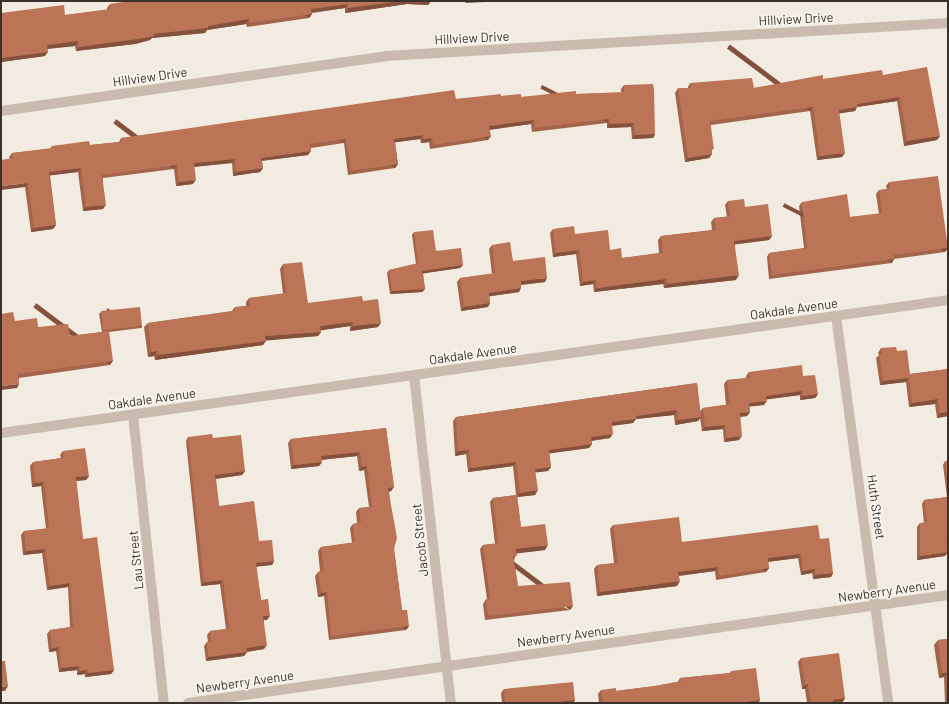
<!DOCTYPE html>
<style>
body{margin:0}
#map{position:relative;width:949px;height:704px;overflow:hidden;background:#f2ebe2;font-family:Barlow,sans-serif}
div>[style]{position:absolute}
.minor>*{height:10px;margin:-5px;padding:0 5px;transform-origin:5px;border-radius:5px;background:#c9bcae}
.wall>*{inset:0;background:#a2644a}
.shaded-wall>*{inset:0;background:#84513c;transform-origin:0 0}
.building>*{inset:0;background:#bc7456;transform-origin:0 0}
span{translate:-50% -50%;white-space:nowrap;text-align:center;line-height:1.15;-webkit-text-stroke:3.5px #f9f5ee;paint-order:stroke}
.street-label{font-size:13px;color:#39312c}
.frame{position:absolute;inset:0;border:2px solid #39312c;pointer-events:none}
</style>
<div id="map">
<div class="minor">
<div style="left:1px;top:111px;width:389px;rotate:-8.1deg"></div>
<div style="left:386px;top:56px;width:563px;rotate:-3.36deg"></div>
<div style="left:836px;top:316px;width:390px;rotate:82.3deg"></div>
<div style="left:414px;top:375px;width:330px;rotate:83.6deg"></div>
<div style="left:133px;top:415px;width:290px;rotate:83.9deg"></div>
<div style="left:1px;top:433px;width:956px;rotate:-7.99deg"></div>
<div style="left:188px;top:703px;width:768px;rotate:-8.09deg"></div>
</div>
<div class="wall">
<div style="clip-path:polygon(184px 1px,438px 1px,431px 1px,428px 5px,407px 4px,345px 13px,345px 8px,312px 13px,312px 14px,309px 18px,247px 27px,246px 24px,207px 30px,205px 33px,152px 38px,150px 40px,135px 44px,76px 51px,75px 46px,48px 49px,45px 56px,1px 62px,1px 13px,65px 15px,107px 10px,107px 8px,110px 4px)"></div>
<div style="clip-path:polygon(883px 75px,940px 136px,937px 140px,904px 146px,897px 101px,857px 107px,855px 111px,839px 113px,842px 157px,817px 160px,810px 111px,711px 125px,712px 154px,709px 158px,685px 162px,675px 93px,678px 88px,688px 88px,688px 87px,690px 83px,754px 88px,823px 79px)"></div>
<div style="clip-path:polygon(624px 85px,655px 134px,653px 138px,632px 139px,631px 127px,607px 128px,607px 123px,532px 132px,531px 124px,490px 130px,488px 140px,430px 149px,429px 142px,421px 143px,420px 139px,395px 142px,398px 164px,395px 168px,348px 175px,344px 143px,311px 148px,308px 155px,262px 161px,263px 168px,260px 172px,233px 176px,232px 163px,194px 167px,193px 184px,176px 186px,174px 169px,103px 178px,103px 209px,83px 211px,78px 172px,50px 175px,56px 225px,53px 229px,31px 232px,25px 187px,10px 159px,9px 157px,12px 153px,50px 149px,52px 146px,90px 145px,119px 142px,121px 138px,456px 99px,501px 96px,521px 97px,576px 94px,621px 93px,621px 89px)"></div>
<div style="clip-path:polygon(889px 182px,948px 248px,945px 252px,894px 259px,892px 263px,769px 279px,767px 257px,769px 253px,804px 248px,799px 206px,802px 202px,850px 217px,879px 214px,876px 194px,879px 190px,887px 189px,886px 186px)"></div>
<div style="clip-path:polygon(728px 201px,745px 207px,772px 236px,769px 240px,735px 244px,736px 280px,664px 288px,663px 284px,594px 292px,593px 284px,580px 286px,576px 254px,553px 257px,550px 233px,553px 229px,575px 234px,610px 250px,622px 258px,659px 253px,658px 240px,661px 236px,712px 230px,711px 222px,714px 218px,727px 217px,725px 205px)"></div>
<div style="clip-path:polygon(414px 232px,436px 251px,463px 265px,460px 268px,423px 273px,425px 289px,422px 292px,390px 294px,387px 273px,389px 270px,416px 264px,412px 235px)"></div>
<div style="clip-path:polygon(492px 245px,513px 261px,545px 282px,521px 285px,519px 292px,489px 296px,490px 303px,488px 307px,461px 311px,457px 282px,460px 278px,492px 274px,489px 249px)"></div>
<div style="clip-path:polygon(283px 264px,308px 303px,363px 301px,378px 327px,350px 331px,350px 326px,321px 330px,321px 332px,318px 336px,266px 340px,263px 345px,155px 360px,154px 356px,148px 357px,144px 327px,148px 323px,232px 311px,235px 307px,246px 306px,246px 302px,249px 298px,283px 294px,280px 269px)"></div>
<div style="clip-path:polygon(101px 312px,142px 326px,141px 328px,109px 332px,110px 365px,19px 378px,17px 388px,15px 321px,70px 336px,102px 332px,99px 314px)"></div>
<div style="clip-path:polygon(881px 348px,897px 351px,910px 374px,948px 369px,948px 416px,937px 418px,935px 404px,909px 407px,906px 382px,880px 385px,876px 358px,879px 355px,878px 353px)"></div>
<div style="clip-path:polygon(749px 372px,803px 376px,818px 394px,815px 398px,800px 400px,800px 395px,767px 399px,764px 405px,749px 406px,750px 412px,747px 416px,740px 417px,739px 440px,724px 442px,723px 429px,702px 431px,700px 418px,698px 421px,675px 425px,674px 415px,636px 419px,633px 423px,612px 426px,610px 438px,592px 441px,592px 444px,589px 448px,549px 453px,551px 467px,548px 471px,535px 472px,535px 495px,517px 497px,521px 527px,545px 550px,517px 553px,514px 560px,518px 586px,570px 610px,485px 620px,483px 604px,486px 599px,487px 599px,480px 549px,483px 545px,495px 544px,490px 502px,493px 498px,516px 495px,513px 466px,468px 472px,466px 454px,455px 456px,453px 421px,456px 417px,697px 383px,700px 411px,703px 408px,726px 405px,724px 384px,727px 380px,746px 378px,746px 376px)"></div>
<div style="clip-path:polygon(386px 428px,394px 487px,391px 491px,389px 492px,394px 549px,402px 610px,409px 626px,406px 630px,329px 640px,324px 596px,318px 597px,315px 576px,318px 572px,320px 571px,318px 551px,321px 547px,352px 543px,350px 528px,353px 524px,357px 523px,356px 512px,359px 508px,369px 507px,364px 470px,359px 471px,357px 456px,322px 460px,322px 462px,319px 466px,291px 469px,288px 443px,291px 439px)"></div>
<div style="clip-path:polygon(188px 437px,213px 438px,245px 471px,242px 475px,216px 479px,219px 506px,259px 541px,274px 561px,272px 565px,256px 566px,261px 600px,267px 620px,264px 620px,264px 649px,247px 652px,244px 656px,206px 661px,204px 646px,207px 642px,208px 641px,207px 635px,210px 631px,226px 629px,220px 584px,201px 586px,186px 441px)"></div>
<div style="clip-path:polygon(63px 451px,89px 476px,86px 480px,76px 481px,83px 539px,114px 670px,111px 674px,85px 677px,85px 674px,77px 675px,77px 670px,59px 672px,56px 651px,49px 652px,47px 634px,50px 630px,70px 627px,68px 587px,47px 590px,42px 553px,23px 555px,21px 535px,24px 531px,46px 529px,41px 486px,32px 487px,30px 466px,33px 462px,61px 458px,60px 455px)"></div>
<div style="clip-path:polygon(945px 461px,948px 461px,948px 546px,947px 546px,948px 552px,945px 556px,917px 560px,917px 527px,920px 523px,924px 523px,922px 504px,924px 500px,947px 497px,943px 465px)"></div>
<div style="clip-path:polygon(613px 525px,682px 542px,820px 539px,833px 573px,831px 577px,813px 579px,812px 573px,801px 575px,798px 558px,768px 562px,769px 568px,766px 572px,716px 580px,715px 571px,679px 576px,677px 586px,597px 596px,594px 569px,597px 565px,614px 563px,610px 529px)"></div>
<div style="clip-path:polygon(948px 639px,948px 703px,945px 703px,944px 677px,939px 678px,934px 645px,938px 640px)"></div>
<div style="clip-path:polygon(801px 658px,845px 698px,842px 703px,807px 703px,805px 689px,802px 689px,798px 662px)"></div>
<div style="clip-path:polygon(731px 671px,760px 700px,758px 703px,599px 703px,598px 694px,601px 690px,616px 691px,655px 686px,678px 682px,680px 678px,730px 673px)"></div>
<div style="clip-path:polygon(504px 689px,575px 700px,573px 703px,502px 703px,501px 693px)"></div>
</div>
<div class="shaded-wall">
<div style="clip-path:polygon(401px 1px,438px 1px,431px 1px,428px 5px,407px 4px,345px 13px,348px 8px)"></div>
<div style="clip-path:polygon(466px 1px,506px 1px,465px 3px)"></div>
<div style="clip-path:polygon(348px 4px,345px 8px,308px 13px,311px 9px)"></div>
<div style="left:312px;top:14px;width:5px;height:63px;rotate:127deg"></div>
<div style="clip-path:polygon(249px 19px,246px 24px,207px 30px,205px 33px,152px 38px,150px 40px,135px 44px,76px 51px,79px 47px,153px 34px)"></div>
<div style="clip-path:polygon(78px 41px,75px 46px,44px 49px,47px 45px)"></div>
<div style="clip-path:polygon(48px 52px,45px 56px,1px 62px,1px 58px)"></div>
<div style="clip-path:polygon(900px 97px,897px 101px,857px 107px,855px 111px,836px 114px,839px 110px,857px 104px)"></div>
<div style="left:813px;top:107px;width:5px;height:104px;rotate:127deg"></div>
<div style="left:609px;top:119px;width:4px;height:75px;rotate:117deg"></div>
<div style="clip-path:polygon(534px 120px,531px 124px,486px 130px,489px 126px)"></div>
<div style="clip-path:polygon(634px 123px,631px 127px,607px 128px,610px 124px)"></div>
<div style="clip-path:polygon(655px 134px,653px 138px,632px 139px,635px 135px)"></div>
<div style="clip-path:polygon(423px 135px,420px 139px,391px 143px,394px 139px)"></div>
<div style="left:491px;top:136px;width:5px;height:59px;rotate:127deg"></div>
<div style="clip-path:polygon(940px 136px,937px 140px,904px 146px,907px 141px)"></div>
<div style="clip-path:polygon(432px 138px,429px 142px,421px 143px,424px 139px)"></div>
<div style="left:346px;top:139px;width:4px;height:36px;rotate:117deg"></div>
<div style="clip-path:polygon(311px 151px,308px 155px,258px 161px,261px 158px)"></div>
<div style="clip-path:polygon(845px 153px,842px 157px,817px 160px,820px 156px)"></div>
<div style="clip-path:polygon(712px 154px,709px 158px,685px 162px,688px 158px)"></div>
<div style="clip-path:polygon(235px 159px,232px 163px,191px 167px,194px 163px)"></div>
<div style="left:398px;top:164px;width:5px;height:48px;rotate:127deg"></div>
<div style="left:177px;top:165px;width:5px;height:76px;rotate:127deg"></div>
<div style="clip-path:polygon(81px 168px,78px 172px,46px 176px,49px 172px)"></div>
<div style="clip-path:polygon(263px 168px,260px 172px,233px 176px,236px 172px)"></div>
<div style="clip-path:polygon(196px 180px,193px 184px,176px 186px,179px 182px)"></div>
<div style="clip-path:polygon(28px 183px,25px 187px,1px 190px,1px 186px)"></div>
<div style="clip-path:polygon(106px 205px,103px 209px,83px 211px,86px 207px)"></div>
<div style="clip-path:polygon(56px 225px,53px 229px,31px 232px,34px 228px)"></div>
<div style="clip-path:polygon(772px 236px,769px 240px,731px 245px,734px 241px)"></div>
<div style="left:948px;top:248px;width:5px;height:54px;rotate:127deg"></div>
<div style="clip-path:polygon(579px 250px,576px 254px,553px 257px,556px 253px)"></div>
<div style="left:894px;top:259px;width:4px;height:123px;rotate:117deg"></div>
<div style="clip-path:polygon(463px 265px,460px 268px,420px 274px,422px 271px)"></div>
<div style="clip-path:polygon(739px 275px,736px 280px,664px 288px,667px 284px)"></div>
<div style="clip-path:polygon(547px 278px,545px 282px,518px 285px,521px 281px)"></div>
<div style="clip-path:polygon(666px 279px,663px 284px,594px 292px,597px 288px)"></div>
<div style="clip-path:polygon(596px 280px,593px 284px,580px 286px,583px 282px)"></div>
<div style="clip-path:polygon(521px 288px,519px 292px,486px 297px,489px 293px)"></div>
<div style="clip-path:polygon(425px 289px,422px 292px,390px 294px,392px 291px)"></div>
<div style="clip-path:polygon(490px 303px,488px 307px,461px 311px,464px 307px)"></div>
<div style="clip-path:polygon(353px 322px,350px 326px,317px 331px,320px 326px)"></div>
<div style="clip-path:polygon(381px 323px,378px 327px,350px 331px,353px 326px)"></div>
<div style="left:142px;top:326px;width:2px;height:39px;rotate:117deg"></div>
<div style="clip-path:polygon(321px 332px,318px 336px,262px 341px,265px 336px)"></div>
<div style="clip-path:polygon(266px 341px,263px 345px,155px 360px,158px 355px)"></div>
<div style="clip-path:polygon(157px 351px,154px 356px,148px 357px,151px 352px)"></div>
<div style="left:113px;top:361px;width:5px;height:96px;rotate:127deg"></div>
<div style="clip-path:polygon(909px 378px,906px 382px,880px 385px,883px 381px)"></div>
<div style="clip-path:polygon(19px 384px,17px 388px,1px 390px,1px 386px)"></div>
<div style="clip-path:polygon(802px 391px,800px 395px,763px 400px,766px 396px)"></div>
<div style="clip-path:polygon(818px 394px,815px 398px,800px 400px,803px 396px)"></div>
<div style="clip-path:polygon(938px 399px,935px 404px,909px 407px,912px 403px)"></div>
<div style="clip-path:polygon(767px 401px,764px 405px,746px 407px,749px 403px)"></div>
<div style="clip-path:polygon(677px 410px,674px 415px,636px 419px,633px 423px,609px 426px,612px 422px,636px 416px)"></div>
<div style="clip-path:polygon(750px 412px,747px 416px,737px 417px,740px 413px)"></div>
<div style="clip-path:polygon(948px 412px,948px 416px,937px 418px,940px 413px)"></div>
<div style="clip-path:polygon(701px 417px,698px 421px,675px 425px,678px 420px)"></div>
<div style="clip-path:polygon(725px 425px,723px 429px,702px 431px,705px 427px)"></div>
<div style="clip-path:polygon(613px 434px,610px 438px,588px 441px,591px 437px)"></div>
<div style="clip-path:polygon(742px 436px,739px 440px,724px 442px,727px 438px)"></div>
<div style="clip-path:polygon(592px 444px,589px 448px,546px 454px,549px 450px)"></div>
<div style="clip-path:polygon(469px 450px,466px 454px,455px 456px,458px 451px)"></div>
<div style="clip-path:polygon(360px 452px,357px 456px,318px 460px,321px 456px)"></div>
<div style="clip-path:polygon(322px 462px,319px 466px,291px 469px,294px 465px)"></div>
<div style="clip-path:polygon(516px 462px,513px 466px,468px 472px,471px 468px)"></div>
<div style="clip-path:polygon(367px 466px,364px 470px,359px 471px,362px 467px)"></div>
<div style="clip-path:polygon(551px 467px,548px 471px,532px 473px,535px 469px)"></div>
<div style="clip-path:polygon(245px 471px,242px 475px,212px 479px,215px 475px)"></div>
<div style="clip-path:polygon(89px 476px,86px 480px,73px 481px,76px 477px)"></div>
<div style="clip-path:polygon(44px 482px,41px 486px,32px 487px,35px 483px)"></div>
<div style="clip-path:polygon(394px 487px,391px 491px,385px 492px,388px 488px)"></div>
<div style="clip-path:polygon(538px 490px,535px 495px,517px 497px,520px 493px)"></div>
<div style="clip-path:polygon(548px 545px,545px 550px,513px 554px,516px 549px)"></div>
<div style="clip-path:polygon(45px 549px,42px 553px,23px 555px,26px 551px)"></div>
<div style="clip-path:polygon(948px 552px,945px 556px,917px 560px,920px 556px)"></div>
<div style="clip-path:polygon(801px 554px,798px 558px,765px 562px,768px 558px)"></div>
<div style="clip-path:polygon(274px 561px,272px 565px,253px 567px,256px 563px)"></div>
<div style="clip-path:polygon(718px 567px,715px 571px,675px 576px,678px 572px)"></div>
<div style="left:769px;top:568px;width:5px;height:51px;rotate:127deg"></div>
<div style="clip-path:polygon(815px 569px,812px 573px,801px 575px,803px 571px)"></div>
<div style="clip-path:polygon(833px 573px,831px 577px,813px 579px,815px 575px)"></div>
<div style="clip-path:polygon(223px 580px,220px 584px,201px 586px,204px 582px)"></div>
<div style="clip-path:polygon(680px 581px,677px 586px,597px 596px,600px 592px)"></div>
<div style="clip-path:polygon(70px 583px,68px 587px,47px 590px,50px 586px)"></div>
<div style="clip-path:polygon(327px 592px,324px 596px,318px 597px,321px 593px)"></div>
<div style="left:573px;top:606px;width:5px;height:86px;rotate:127deg"></div>
<div style="clip-path:polygon(263px 616px,270px 616px,267px 620px,260px 620px)"></div>
<div style="left:409px;top:626px;width:5px;height:79px;rotate:127deg"></div>
<div style="clip-path:polygon(267px 645px,264px 649px,243px 652px,246px 648px)"></div>
<div style="clip-path:polygon(59px 647px,56px 651px,49px 652px,52px 648px)"></div>
<div style="clip-path:polygon(247px 652px,244px 656px,206px 661px,208px 657px)"></div>
<div style="clip-path:polygon(79px 666px,77px 670px,59px 672px,61px 668px)"></div>
<div style="clip-path:polygon(87px 670px,85px 674px,77px 675px,80px 671px)"></div>
<div style="clip-path:polygon(114px 670px,111px 674px,85px 677px,88px 673px)"></div>
<div style="clip-path:polygon(942px 673px,947px 673px,944px 677px,939px 678px)"></div>
<div style="clip-path:polygon(808px 684px,805px 689px,802px 689px,805px 685px)"></div>
<div style="clip-path:polygon(8px 686px,5px 691px,1px 691px,1px 687px)"></div>
<div style="clip-path:polygon(845px 698px,842px 703px,831px 703px,833px 700px)"></div>
<div style="clip-path:polygon(575px 700px,573px 703px,547px 703px)"></div>
<div style="clip-path:polygon(760px 700px,758px 703px,738px 703px)"></div>
</div>
<div class="building">
<div style="clip-path:polygon(129px 1px,179px 1px,179px 2px,184px 1px,401px 1px,348px 8px,348px 4px,311px 9px,312px 14px,250px 23px,249px 19px,208px 26px,208px 28px,153px 34px,154px 36px,138px 39px,79px 47px,78px 41px,47px 45px,48px 52px,1px 58px,1px 34px,2px 34px,1px 13px,64px 5px,65px 15px,110px 9px,110px 4px)"></div>
<div style="clip-path:polygon(927px 67px,940px 136px,907px 141px,900px 97px,857px 104px,858px 107px,839px 110px,845px 153px,820px 156px,813px 107px,710px 121px,714px 149px,711px 150px,712px 154px,688px 158px,678px 88px,691px 88px,690px 83px,752px 78px,754px 88px,823px 75px,823px 79px,882px 70px,883px 75px)"></div>
<div style="clip-path:polygon(653px 84px,654px 89px,655px 134px,635px 135px,634px 123px,610px 124px,609px 119px,535px 128px,534px 120px,489px 126px,491px 136px,433px 145px,432px 138px,424px 139px,423px 135px,394px 139px,398px 164px,351px 171px,346px 139px,310px 144px,311px 151px,261px 158px,263px 168px,236px 172px,235px 159px,194px 163px,196px 180px,179px 182px,177px 165px,102px 175px,106px 205px,86px 207px,81px 168px,49px 172px,56px 225px,34px 228px,28px 183px,1px 186px,1px 160px,13px 158px,12px 153px,52px 148px,52px 146px,89px 141px,90px 145px,122px 142px,121px 138px,454px 90px,456px 99px,501px 94px,501px 96px,521px 94px,521px 97px,576px 91px,576px 94px,624px 92px,624px 85px)"></div>
<div style="clip-path:polygon(938px 176px,948px 248px,894px 255px,894px 259px,772px 275px,769px 253px,807px 248px,802px 202px,847px 194px,850px 217px,882px 213px,879px 190px,890px 189px,889px 182px)"></div>
<div style="clip-path:polygon(744px 199px,745px 207px,768px 204px,772px 236px,734px 241px,739px 275px,667px 284px,666px 279px,597px 288px,596px 280px,583px 282px,579px 250px,556px 253px,553px 229px,574px 226px,575px 234px,608px 230px,610px 250px,621px 248px,622px 258px,663px 253px,661px 236px,716px 230px,714px 218px,730px 216px,728px 201px)"></div>
<div style="clip-path:polygon(433px 230px,436px 251px,461px 248px,463px 265px,422px 271px,425px 289px,392px 291px,389px 270px,418px 263px,414px 232px)"></div>
<div style="clip-path:polygon(510px 242px,513px 261px,545px 257px,547px 278px,521px 281px,521px 288px,489px 293px,490px 303px,464px 307px,460px 278px,495px 273px,492px 245px)"></div>
<div style="clip-path:polygon(302px 262px,308px 303px,362px 296px,363px 301px,378px 299px,381px 323px,353px 326px,353px 322px,320px 326px,321px 332px,265px 336px,266px 341px,158px 355px,157px 351px,151px 352px,148px 323px,235px 311px,235px 307px,250px 306px,249px 298px,286px 293px,283px 264px)"></div>
<div style="left:140px;top:307px;width:19px;height:39px;rotate:84deg"></div>
<div style="clip-path:polygon(13px 312px,15px 321px,37px 318px,38px 327px,68px 324px,70px 336px,109px 331px,113px 361px,18px 374px,19px 384px,1px 386px,1px 314px)"></div>
<div style="clip-path:polygon(896px 347px,897px 351px,907px 350px,910px 374px,948px 369px,948px 412px,940px 413px,938px 399px,912px 403px,909px 378px,883px 381px,879px 354px,882px 354px,881px 348px)"></div>
<div style="clip-path:polygon(802px 365px,803px 376px,815px 375px,818px 394px,803px 396px,802px 391px,766px 396px,767px 401px,749px 403px,750px 412px,740px 413px,742px 436px,727px 438px,725px 425px,705px 427px,703px 408px,730px 404px,727px 380px,750px 378px,749px 372px)"></div>
<div style="clip-path:polygon(697px 383px,701px 417px,678px 420px,677px 410px,636px 416px,636px 419px,612px 422px,613px 434px,591px 437px,592px 444px,549px 450px,551px 467px,535px 469px,538px 490px,520px 493px,516px 462px,471px 468px,469px 450px,458px 451px,456px 417px)"></div>
<div style="clip-path:polygon(386px 428px,394px 487px,388px 488px,397px 538px,394px 549px,402px 610px,407px 610px,409px 626px,331px 636px,327px 592px,321px 593px,318px 572px,324px 571px,321px 547px,355px 542px,353px 524px,361px 522px,359px 508px,372px 507px,367px 466px,362px 467px,360px 452px,321px 456px,322px 462px,294px 465px,291px 439px)"></div>
<div style="clip-path:polygon(212px 434px,213px 438px,241px 435px,245px 471px,215px 475px,219px 506px,254px 501px,259px 541px,272px 540px,274px 561px,256px 563px,261px 600px,268px 599px,270px 616px,263px 616px,267px 645px,246px 648px,247px 652px,208px 657px,207px 642px,211px 641px,210px 631px,229px 629px,223px 580px,204px 582px,188px 437px)"></div>
<div style="clip-path:polygon(85px 448px,89px 476px,76px 477px,83px 539px,97px 537px,114px 670px,88px 673px,87px 670px,80px 671px,79px 666px,61px 668px,59px 647px,52px 648px,50px 630px,73px 627px,70px 583px,50px 586px,45px 549px,26px 551px,24px 531px,49px 528px,44px 482px,35px 483px,33px 462px,64px 458px,63px 451px)"></div>
<div style="clip-path:polygon(945px 461px,948px 461px,948px 481px)"></div>
<div style="clip-path:polygon(517px 495px,521px 527px,545px 524px,548px 545px,516px 549px,517px 556px,513px 556px,518px 586px,570px 582px,573px 606px,488px 616px,486px 599px,490px 599px,483px 545px,498px 543px,493px 498px)"></div>
<div style="clip-path:polygon(948px 497px,948px 542px,946px 542px,948px 552px,920px 556px,920px 523px,927px 522px,924px 500px)"></div>
<div style="clip-path:polygon(679px 517px,682px 542px,818px 525px,820px 539px,829px 538px,833px 573px,815px 575px,815px 569px,803px 571px,801px 554px,768px 558px,769px 568px,719px 576px,718px 567px,678px 572px,680px 581px,600px 592px,597px 565px,618px 563px,613px 525px)"></div>
<div style="clip-path:polygon(948px 639px,948px 692px,947px 673px,942px 673px,938px 640px)"></div>
<div style="clip-path:polygon(839px 653px,845px 698px,833px 700px,833px 703px,811px 703px,808px 684px,805px 685px,801px 658px)"></div>
<div style="clip-path:polygon(1px 661px,5px 661px,8px 686px,1px 687px)"></div>
<div style="clip-path:polygon(756px 668px,760px 700px,738px 703px,603px 703px,601px 690px,616px 688px,616px 691px,655px 686px,681px 681px,680px 678px,732px 673px,731px 671px)"></div>
<div style="clip-path:polygon(573px 682px,575px 700px,547px 703px,505px 703px,504px 689px)"></div>
</div>
<div class="street-label">
<span style="left:796px;top:19px;rotate:-3deg">Hillview Drive</span>
<span style="left:472px;top:38px;rotate:-3deg">Hillview Drive</span>
<span style="left:150px;top:77px;rotate:-8deg">Hillview Drive</span>
<span style="left:794px;top:309px;rotate:-8deg">Oakdale Avenue</span>
<span style="left:473px;top:354px;rotate:-8deg">Oakdale Avenue</span>
<span style="left:152px;top:399px;rotate:-8deg">Oakdale Avenue</span>
<span style="left:876px;top:507px;rotate:82deg">Huth Street</span>
<span style="left:420px;top:540px;rotate:-96deg">Jacob Street</span>
<span style="left:136px;top:560px;rotate:-96deg">Lau Street</span>
<span style="left:887px;top:591px;rotate:-8deg">Newberry Avenue</span>
<span style="left:566px;top:636px;rotate:-8deg">Newberry Avenue</span>
<span style="left:245px;top:682px;rotate:-8deg">Newberry Avenue</span>
</div>
<div class="frame"></div>
</div>
